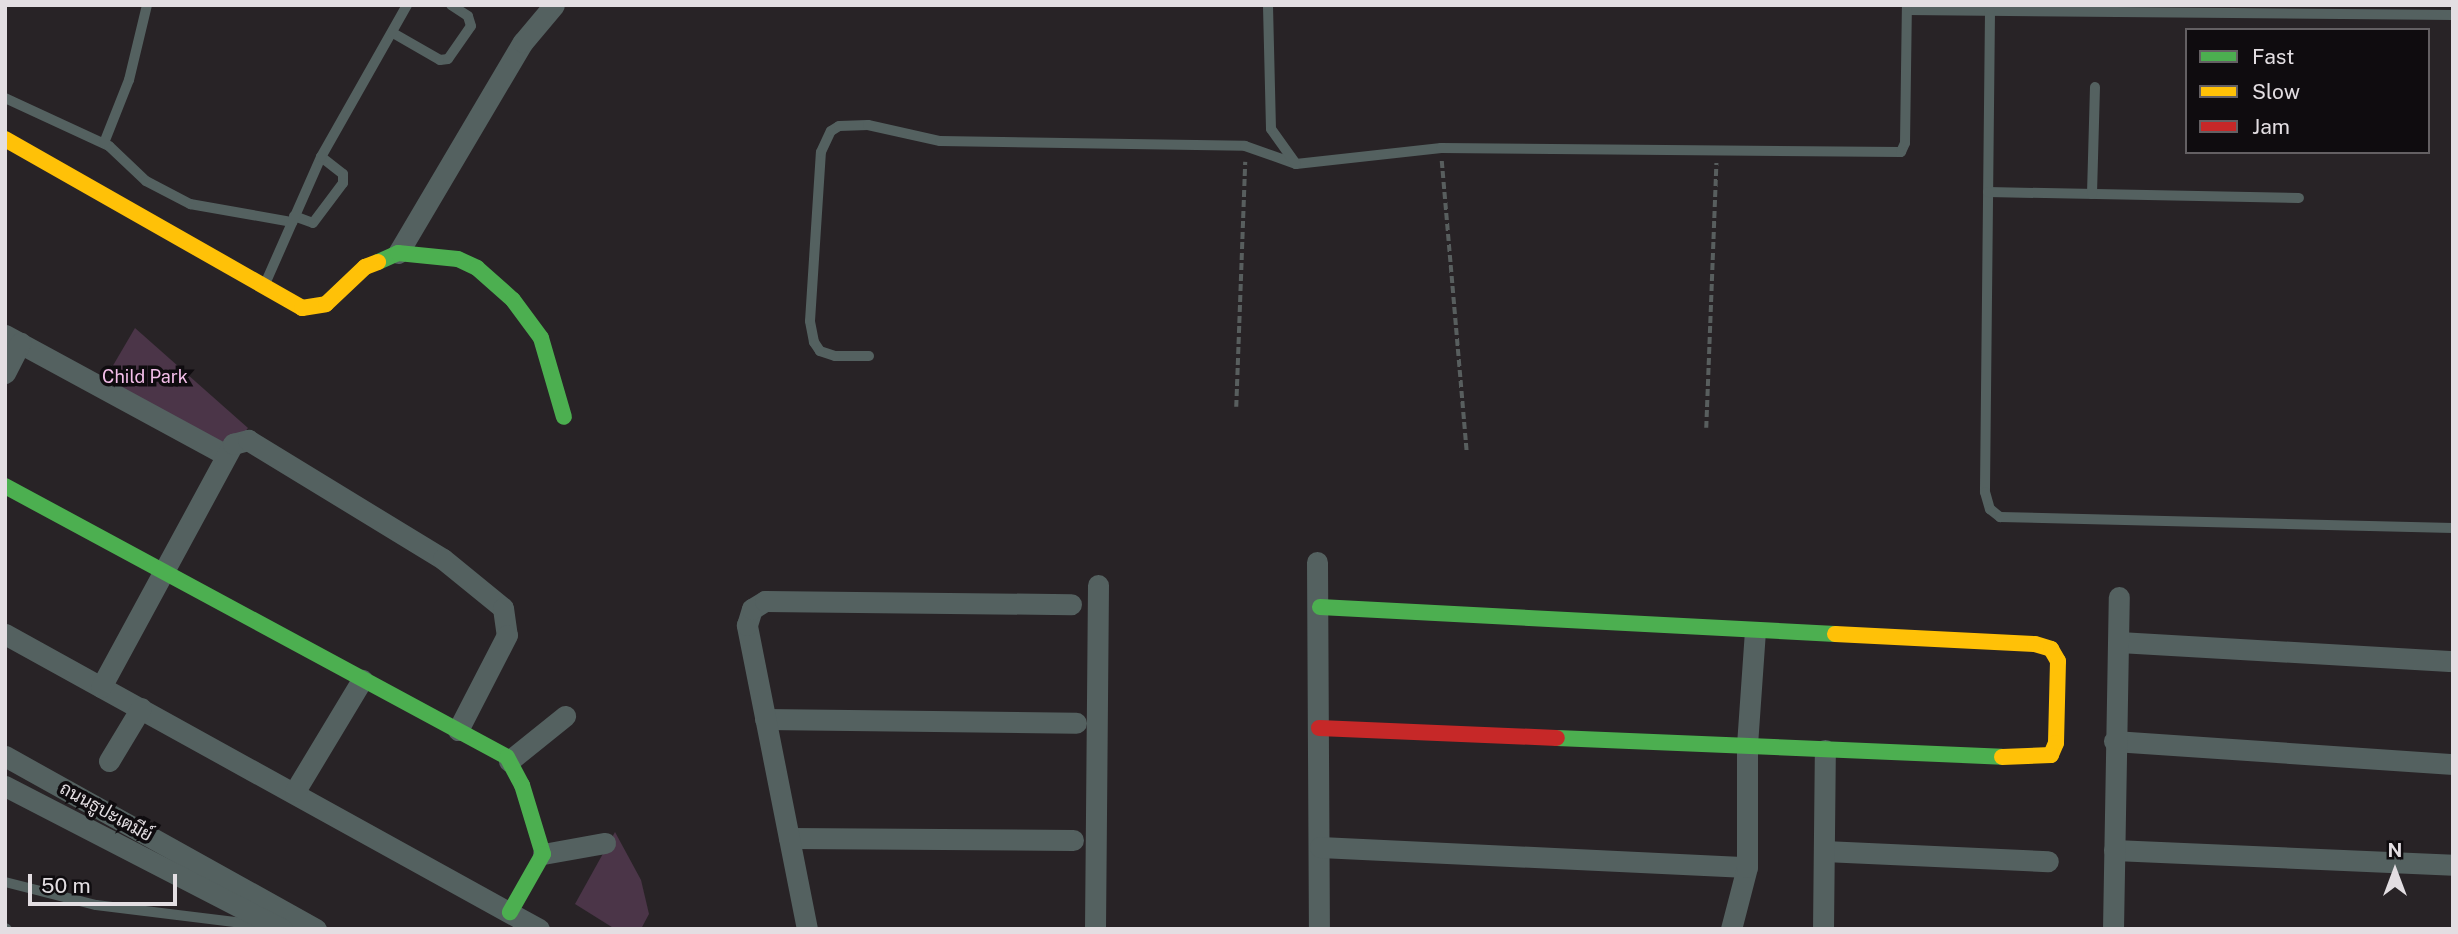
<!DOCTYPE html>
<meta charset="utf-8">
<style>
body{margin:0}
#map{position:relative;width:2458px;height:934px;overflow:hidden;background:#282326;font-family:"Public Sans",Sarabun,sans-serif}
div>[style]{position:absolute}
.green>*{inset:0;background:#4b3548}
.path>*{height:3.5px;margin-top:-1.75px;transform-origin:0;background:repeating-linear-gradient(90deg,#585e5e 0 7px,transparent 0 10.5px)}
.lane>*{height:10px;margin:-5px;padding:0 5px;transform-origin:5px;border-radius:5px;background:#546160}
.street>*{height:21px;margin:-10.5px;padding:0 10.5px;transform-origin:10.5px;border-radius:10.5px;background:#546160}
.fast>*{height:16px;margin:-8px;padding:0 8px;transform-origin:8px;border-radius:8px;background:#4caf50}
.slow>*{height:16px;margin:-8px;padding:0 8px;transform-origin:8px;border-radius:8px;background:#ffc107}
.jam>*{height:16px;margin:-8px;padding:0 8px;transform-origin:8px;border-radius:8px;background:#c62828}
span{translate:-50% -50%;white-space:nowrap;text-align:center;line-height:1.15;-webkit-text-stroke:7px #0f0c0f;paint-order:stroke}
.park-label{font-size:18px;color:#f3bee9}
.street-label{font-size:18px;color:#e3dee2}
.frame{position:absolute;inset:0;border:7px solid #e3dee2;pointer-events:none}
.legend{position:absolute;left:2185px;top:28px;width:245px;height:126px;box-sizing:border-box;background:#0f0c0f;border:2px solid #646063;margin:0;padding:9px 12px;list-style:none;font-size:21px;color:#e3dee2}
.legend li{display:flex;align-items:center;gap:14px;height:35px}
.legend b{width:35px;border:2px solid #646063}
.north{position:absolute;left:2360px;top:836px;width:70px;height:70px;-webkit-text-stroke:5px #0f0c0f;paint-order:stroke;rotate:0deg;font-size:19px;font-weight:700;line-height:28px;text-align:center;color:#e3dee2}
.north::after{content:'';display:block;margin:auto;width:24px;height:32px;background:#e3dee2;clip-path:polygon(50% 0,100% 100%,50% 72%,0 100%)}
.scale{position:absolute;left:28px;top:874px;width:149px;height:32px;box-sizing:border-box;border:4px solid #e3dee2;border-top:0;padding-left:9px;font-size:21px;line-height:24px;white-space:nowrap;color:#e3dee2;-webkit-text-stroke:5px #0f0c0f;paint-order:stroke}
</style>
<div id="map">
<div class="green">
<div style="clip-path:polygon(135px 328px,248px 428px,225px 456px,101px 386px)"></div>
<div style="clip-path:polygon(615px 832px,641px 880px,649px 914px,641px 929px,615px 929px,575px 904px)"></div>
</div>
<div class="path">
<div style="left:1442px;top:161px;width:291px;rotate:85.1deg"></div>
<div style="left:1236px;top:407px;width:245px;rotate:-87.9deg"></div>
<div style="left:1706px;top:428px;width:265px;rotate:-87.8deg"></div>
</div>
<div class="lane">
<div style="left:1907px;top:10px;width:546px;rotate:0.52deg"></div>
<div style="left:1990px;top:11px;width:481px;rotate:90.6deg"></div>
<div style="left:1985px;top:492px;width:18px;rotate:74deg"></div>
<div style="left:1990px;top:509px;width:13px;rotate:39deg"></div>
<div style="left:2000px;top:517px;width:453px;rotate:1.4deg"></div>
<div style="left:393px;top:33px;width:54px;rotate:29.9deg"></div>
<div style="left:440px;top:60px;width:8px;rotate:-7deg"></div>
<div style="left:448px;top:59px;width:40px;rotate:-55.1deg"></div>
<div style="left:471px;top:26px;width:10px;rotate:-107deg"></div>
<div style="left:468px;top:16px;width:20px;rotate:-147deg"></div>
<div style="left:5px;top:98px;width:115px;rotate:24.8deg"></div>
<div style="left:109px;top:146px;width:51px;rotate:43.4deg"></div>
<div style="left:146px;top:181px;width:50px;rotate:27.6deg"></div>
<div style="left:190px;top:204px;width:104px;rotate:10deg"></div>
<div style="left:104px;top:143px;width:68px;rotate:-68.4deg"></div>
<div style="left:129px;top:80px;width:77px;rotate:-76.5deg"></div>
<div style="left:1296px;top:164px;width:146px;rotate:-6.3deg"></div>
<div style="left:1441px;top:148px;width:460px;rotate:0.5deg"></div>
<div style="left:1901px;top:152px;width:10px;rotate:-66deg"></div>
<div style="left:1905px;top:143px;width:138px;rotate:-89.2deg"></div>
<div style="left:1988px;top:192px;width:311px;rotate:1.1deg"></div>
<div style="left:2092px;top:194px;width:107px;rotate:-88.4deg"></div>
<div style="left:294px;top:216px;width:20px;rotate:20deg"></div>
<div style="left:313px;top:223px;width:50px;rotate:-53.1deg"></div>
<div style="left:343px;top:183px;width:9px;rotate:-90deg"></div>
<div style="left:343px;top:174px;width:28px;rotate:-142deg"></div>
<div style="left:265px;top:284px;width:139px;rotate:-66.2deg"></div>
<div style="left:321px;top:157px;width:175px;rotate:-60.5deg"></div>
<div style="left:869px;top:356px;width:34px;rotate:180deg"></div>
<div style="left:835px;top:356px;width:16px;rotate:-162deg"></div>
<div style="left:820px;top:351px;width:11px;rotate:-124deg"></div>
<div style="left:814px;top:342px;width:21px;rotate:-101deg"></div>
<div style="left:810px;top:321px;width:169px;rotate:-86.3deg"></div>
<div style="left:821px;top:152px;width:23px;rotate:-65deg"></div>
<div style="left:831px;top:131px;width:9px;rotate:-32deg"></div>
<div style="left:839px;top:126px;width:29px;rotate:-2deg"></div>
<div style="left:868px;top:125px;width:74px;rotate:12.5deg"></div>
<div style="left:940px;top:141px;width:305px;rotate:0.9deg"></div>
<div style="left:1245px;top:146px;width:54px;rotate:19.4deg"></div>
<div style="left:1296px;top:164px;width:43px;rotate:-125.5deg"></div>
<div style="left:1271px;top:129px;width:124px;rotate:-91.4deg"></div>
<div style="left:5px;top:882px;width:94px;rotate:14.2deg"></div>
<div style="left:96px;top:905px;width:164px;rotate:7deg"></div>
<div style="left:5px;top:928px;width:2px;rotate:27deg"></div>
</div>
<div class="street">
<div style="left:398px;top:253px;width:245px;rotate:-59.4deg"></div>
<div style="left:523px;top:42px;width:48px;rotate:-50deg"></div>
<div style="left:5px;top:335px;width:251px;rotate:28.5deg"></div>
<div style="left:5px;top:373px;width:34px;rotate:-63deg"></div>
<div style="left:1317px;top:562px;width:367px;rotate:89.7deg"></div>
<div style="left:5px;top:634px;width:610px;rotate:28.92deg"></div>
<div style="left:2119px;top:642px;width:335px;rotate:3.3deg"></div>
<div style="left:101px;top:687px;width:277px;rotate:-61.5deg"></div>
<div style="left:233px;top:444px;width:16px;rotate:-15deg"></div>
<div style="left:248px;top:440px;width:228px;rotate:31.4deg"></div>
<div style="left:443px;top:559px;width:77px;rotate:39.2deg"></div>
<div style="left:503px;top:608px;width:27px;rotate:82deg"></div>
<div style="left:507px;top:635px;width:107px;rotate:117.3deg"></div>
<div style="left:765px;top:719px;width:311px;rotate:0.7deg"></div>
<div style="left:2114px;top:741px;width:340px;rotate:3.9deg"></div>
<div style="left:5px;top:756px;width:356px;rotate:29.1deg"></div>
<div style="left:109px;top:761px;width:62px;rotate:-58.9deg"></div>
<div style="left:509px;top:761px;width:72px;rotate:-38.8deg"></div>
<div style="left:5px;top:786px;width:312px;rotate:27.3deg"></div>
<div style="left:295px;top:791px;width:130px;rotate:-58.9deg"></div>
<div style="left:789px;top:838px;width:284px;rotate:0.4deg"></div>
<div style="left:1320px;top:847px;width:427px;rotate:2.7deg"></div>
<div style="left:2114px;top:850px;width:339px;rotate:2.5deg"></div>
<div style="left:1824px;top:851px;width:224px;rotate:2.6deg"></div>
<div style="left:543px;top:854px;width:63px;rotate:-10.1deg"></div>
<div style="left:807px;top:929px;width:310px;rotate:-101.2deg"></div>
<div style="left:747px;top:625px;width:17px;rotate:-73deg"></div>
<div style="left:752px;top:609px;width:15px;rotate:-32deg"></div>
<div style="left:765px;top:601px;width:306px;rotate:0.6deg"></div>
<div style="left:1095px;top:929px;width:344px;rotate:-89.5deg"></div>
<div style="left:1731px;top:929px;width:64px;rotate:-75.5deg"></div>
<div style="left:1747px;top:867px;width:122px;rotate:-90deg"></div>
<div style="left:1747px;top:745px;width:113px;rotate:-86deg"></div>
<div style="left:1823px;top:929px;width:179px;rotate:-89.4deg"></div>
<div style="left:2113px;top:929px;width:332px;rotate:-89deg"></div>
</div>
<div class="fast">
<div style="left:378px;top:262px;width:22px;rotate:-24deg"></div>
<div style="left:398px;top:253px;width:60px;rotate:5.7deg"></div>
<div style="left:458px;top:259px;width:21px;rotate:25deg"></div>
<div style="left:477px;top:268px;width:48px;rotate:41.6deg"></div>
<div style="left:513px;top:300px;width:47px;rotate:53.6deg"></div>
<div style="left:541px;top:338px;width:82px;rotate:73.8deg"></div>
<div style="left:5px;top:486px;width:570px;rotate:28.36deg"></div>
<div style="left:507px;top:757px;width:32px;rotate:62deg"></div>
<div style="left:522px;top:785px;width:72px;rotate:73.1deg"></div>
<div style="left:543px;top:854px;width:67px;rotate:119.6deg"></div>
<div style="left:1320px;top:607px;width:516px;rotate:3deg"></div>
<div style="left:1557px;top:738px;width:445px;rotate:2.4deg"></div>
</div>
<div class="slow">
<div style="left:5px;top:139px;width:342px;rotate:29.6deg"></div>
<div style="left:302px;top:308px;width:24px;rotate:-9deg"></div>
<div style="left:326px;top:304px;width:54px;rotate:-43.5deg"></div>
<div style="left:365px;top:267px;width:14px;rotate:-21deg"></div>
<div style="left:1835px;top:634px;width:200px;rotate:2.9deg"></div>
<div style="left:2035px;top:644px;width:17px;rotate:17deg"></div>
<div style="left:2051px;top:649px;width:14px;rotate:60deg"></div>
<div style="left:2058px;top:661px;width:82px;rotate:91.4deg"></div>
<div style="left:2056px;top:743px;width:13px;rotate:113deg"></div>
<div style="left:2051px;top:755px;width:49px;rotate:177.7deg"></div>
</div>
<div class="jam">
<div style="left:1319px;top:728px;width:238px;rotate:2.4deg"></div>
</div>
<div class="park-label">
<span style="left:145px;top:377px">Child Park</span>
</div>
<div class="street-label">
<span style="left:106px;top:812px;rotate:29deg">ถนนธูปะเตมีย์</span>
</div>
<div class="frame"></div>
<ul class="legend">
<li><b style="height:9px;background:#4caf50"></b>Fast</li>
<li><b style="height:9px;background:#ffc107"></b>Slow</li>
<li><b style="height:9px;background:#c62828"></b>Jam</li>
</ul>
<div class="north">N</div>
<div class="scale">50 m</div>
</div>
